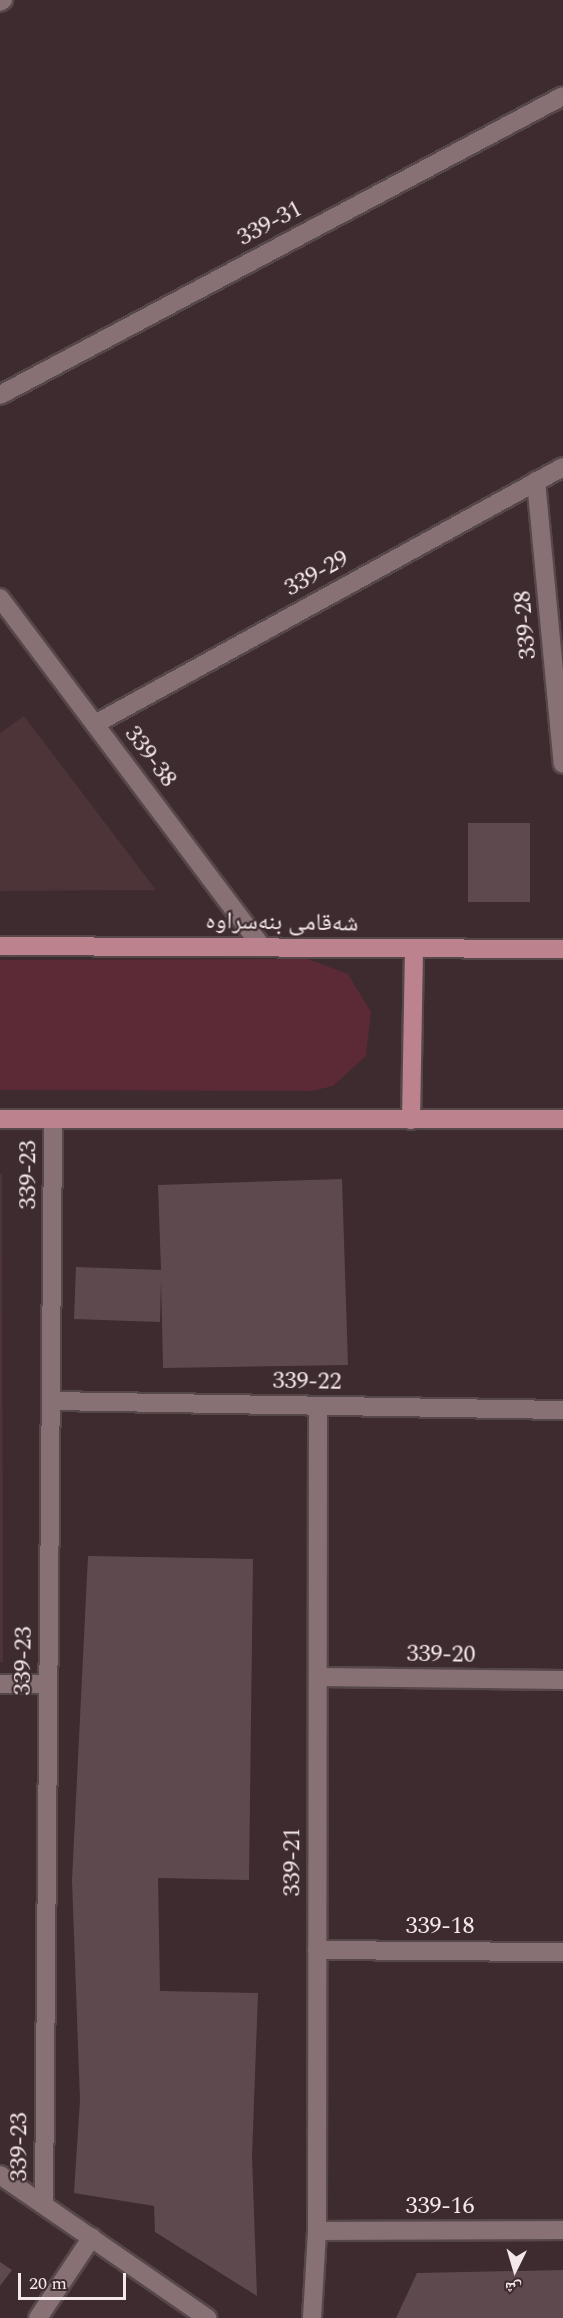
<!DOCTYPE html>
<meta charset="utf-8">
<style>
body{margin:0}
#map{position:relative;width:563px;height:2318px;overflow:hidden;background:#3d2b2f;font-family:Spectral,"Noto Naskh Arabic",serif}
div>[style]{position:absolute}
.built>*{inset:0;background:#4c3439}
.green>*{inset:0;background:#5b2a36}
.building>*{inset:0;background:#5e4a4e;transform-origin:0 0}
.roads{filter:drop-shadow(2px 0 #56474a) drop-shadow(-2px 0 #56474a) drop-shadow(0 2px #56474a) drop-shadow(0 -2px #56474a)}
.minor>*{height:18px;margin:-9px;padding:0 9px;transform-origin:9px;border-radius:9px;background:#877175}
.major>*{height:18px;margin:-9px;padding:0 9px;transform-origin:9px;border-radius:9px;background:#bc828e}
span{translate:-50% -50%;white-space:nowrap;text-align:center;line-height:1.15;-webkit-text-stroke:4.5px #3d2b2f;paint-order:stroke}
.street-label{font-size:24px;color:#f5e8ea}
.north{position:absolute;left:485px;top:2240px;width:60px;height:60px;-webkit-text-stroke:4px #3d2b2f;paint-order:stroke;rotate:185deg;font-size:16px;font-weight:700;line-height:24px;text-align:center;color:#f5e8ea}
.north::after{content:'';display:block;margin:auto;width:21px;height:27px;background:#f5e8ea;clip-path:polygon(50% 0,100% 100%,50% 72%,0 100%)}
.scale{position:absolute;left:18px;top:2273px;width:108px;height:27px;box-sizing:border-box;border:3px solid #f5e8ea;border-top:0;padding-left:8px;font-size:18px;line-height:21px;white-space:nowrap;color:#f5e8ea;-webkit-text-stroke:4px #3d2b2f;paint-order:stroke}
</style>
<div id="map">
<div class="built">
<div style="clip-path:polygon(24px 716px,156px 890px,0 891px,0 733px)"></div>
<div style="clip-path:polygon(0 1174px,2px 1174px,3px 1662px,0 1662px)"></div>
</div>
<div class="green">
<div style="clip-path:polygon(308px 959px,348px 974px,371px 1012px,366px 1056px,333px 1086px,312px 1091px,0 1090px,0 960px)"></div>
</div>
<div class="building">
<div style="left:468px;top:823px;width:62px;height:79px"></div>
<div style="clip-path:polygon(342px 1179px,348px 1365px,163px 1368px,161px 1280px,160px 1322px,74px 1319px,76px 1267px,161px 1270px,158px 1185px)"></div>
<div style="clip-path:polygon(88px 1556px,253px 1559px,249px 1880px,158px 1878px,160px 1991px,258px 1993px,252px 2156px,257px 2296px,155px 2232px,154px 2206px,74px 2193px,80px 2100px,72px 1880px)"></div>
<div style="clip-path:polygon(0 2262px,12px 2270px,0 2286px)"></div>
<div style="clip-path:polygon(563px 2270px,563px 2318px,396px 2318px,417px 2273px)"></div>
</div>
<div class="roads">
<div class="minor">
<div style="left:0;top:2px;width:4px;rotate:-34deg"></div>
<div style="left:0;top:395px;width:637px;rotate:-27.97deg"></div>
<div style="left:536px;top:481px;width:284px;rotate:84.6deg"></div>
<div style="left:0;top:598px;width:434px;rotate:53.1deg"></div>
<div style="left:95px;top:724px;width:534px;rotate:-28.77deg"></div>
<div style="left:51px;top:1401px;width:512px;rotate:1.01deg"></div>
<div style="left:318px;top:1677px;width:245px;rotate:0.7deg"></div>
<div style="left:0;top:1684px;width:48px"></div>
<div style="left:317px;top:1950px;width:246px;rotate:0.5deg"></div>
<div style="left:0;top:2175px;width:252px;rotate:34.6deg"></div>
<div style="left:44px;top:2204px;width:1085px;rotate:-89.52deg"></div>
<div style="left:317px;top:2231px;width:246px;rotate:-0.2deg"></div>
<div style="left:38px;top:2318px;width:97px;rotate:-56.3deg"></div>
<div style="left:312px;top:2318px;width:87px;rotate:-86.7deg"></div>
<div style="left:317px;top:2231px;width:825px;rotate:-89.93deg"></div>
</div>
<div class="major">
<div style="left:0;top:946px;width:563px;rotate:0.31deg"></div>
<div style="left:0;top:1119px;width:563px"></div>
<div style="left:411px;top:1120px;width:170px;rotate:-89deg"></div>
</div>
</div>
<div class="street-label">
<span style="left:270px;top:224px;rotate:-28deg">339-31</span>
<span style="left:317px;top:574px;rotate:-29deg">339-29</span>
<span style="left:526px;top:625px;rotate:-95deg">339-28</span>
<span style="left:150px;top:757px;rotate:53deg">339-38</span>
<span style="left:282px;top:923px;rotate:1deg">شەقامی بنەسراوە</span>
<span style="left:29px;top:1175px;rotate:-90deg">339-23</span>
<span style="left:307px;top:1382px;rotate:1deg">339-22</span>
<span style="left:441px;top:1655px;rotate:1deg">339-20</span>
<span style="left:24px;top:1661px;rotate:-89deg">339-23</span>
<span style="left:293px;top:1862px;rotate:-90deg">339-21</span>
<span style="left:440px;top:1927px">339-18</span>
<span style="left:20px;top:2147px;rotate:-90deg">339-23</span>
<span style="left:440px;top:2207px">339-16</span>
</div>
<div class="north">ش</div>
<div class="scale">20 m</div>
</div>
